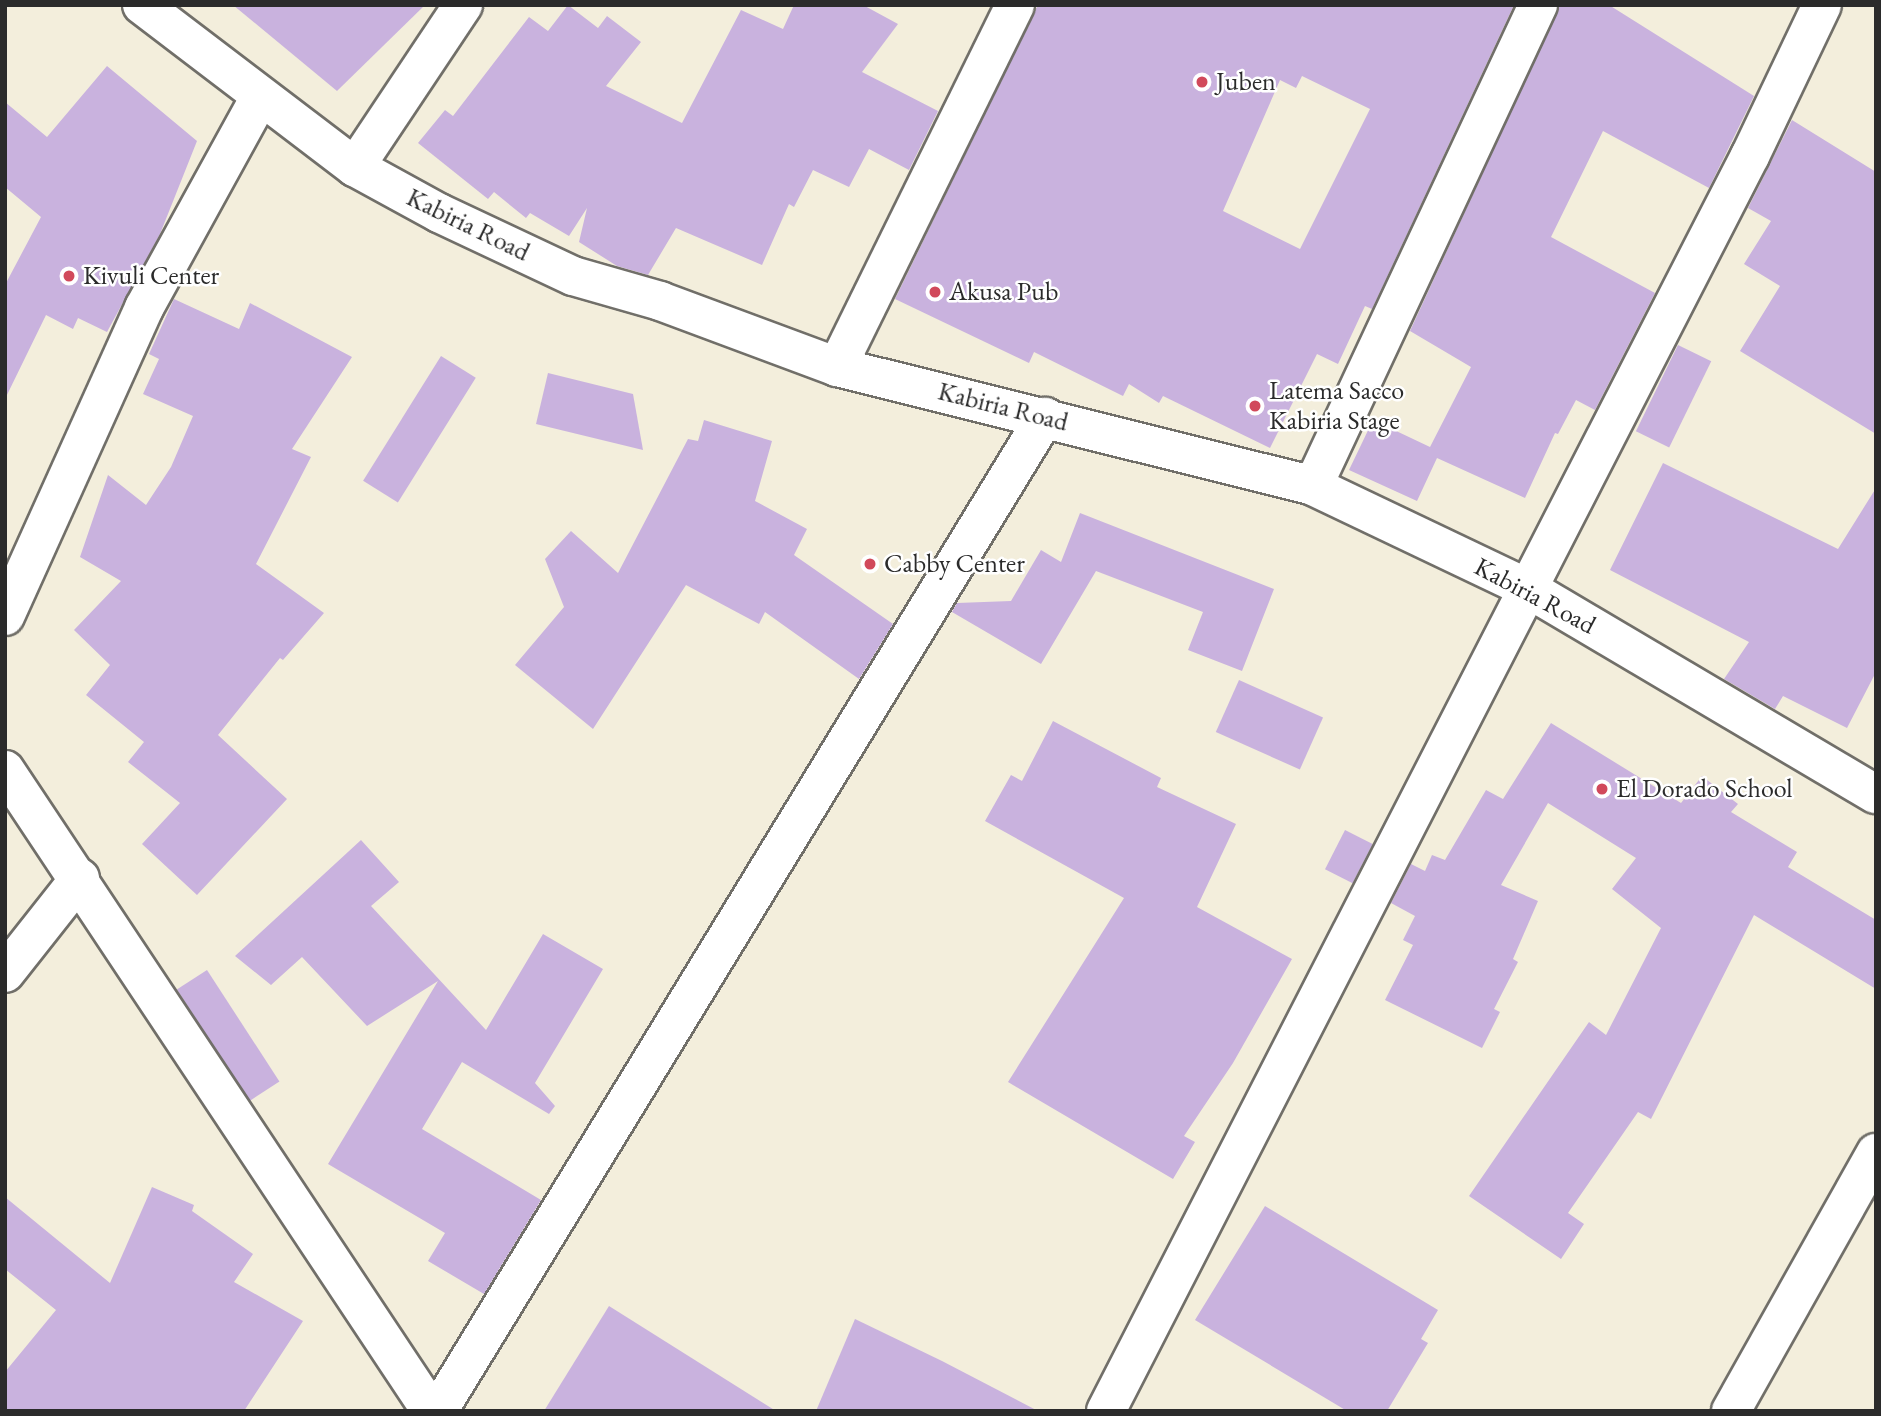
<!DOCTYPE html>
<style>
body{margin:0}
#map{position:relative;width:1881px;height:1416px;overflow:hidden;background:#f3eedc;font-family:"EB Garamond",serif}
div>[style]{position:absolute}
.building>*{inset:0;background:#c9b2de;transform-origin:0 0}
.roads{filter:drop-shadow(2px 0 #716f69) drop-shadow(-2px 0 #716f69) drop-shadow(0 2px #716f69) drop-shadow(0 -2px #716f69)}
.minor>*{height:38px;margin:-19px;padding:0 19px;transform-origin:19px;border-radius:19px;background:#fff}
.major>*{height:38px;margin:-19px;padding:0 19px;transform-origin:19px;border-radius:19px;background:#fff}
.dots>*{width:19px;height:19px;translate:-50% -50%;box-sizing:border-box;border:4px solid #fff;border-radius:50%}
span{translate:-50% -50%;white-space:nowrap;text-align:center;line-height:1.15;-webkit-text-stroke:5px #fff;paint-order:stroke}
.poi-label{font-size:26px;color:#2b2b2b}
.left{translate:0 -50%;text-align:left}
.street-label{font-size:26px;color:#2b2b2b}
.frame{position:absolute;inset:0;border:7px solid #2b2b2b;pointer-events:none}
</style>
<div id="map">
<div class="building">
<div style="clip-path:polygon(233px 5px,425px 5px,337px 91px)"></div>
<div style="clip-path:polygon(568px 5px,598px 28px,607px 16px,641px 42px,606px 86px,682px 123px,741px 10px,783px 29px,794px 5px,863px 5px,898px 24px,862px 72px,938px 111px,909px 170px,869px 149px,849px 187px,813px 170px,794px 207px,789px 204px,762px 265px,676px 228px,648px 275px,617px 266px,579px 242px,587px 208px,569px 236px,530px 213px,526px 218px,494px 192px,488px 199px,418px 143px,445px 110px,453px 116px,529px 17px,548px 31px)"></div>
<div style="clip-path:polygon(evenodd,1038px 5px,1514px 5px,1372px 309px,1365px 306px,1338px 364px,1317px 354px,1270px 448px,1163px 396px,1159px 403px,1129px 384px,1123px 396px,1034px 352px,1029px 363px,895px 299px,1038px 5px,1302px 76px,1370px 109px,1300px 249px,1223px 211px,1280px 80px,1296px 88px,1302px 76px)"></div>
<div style="clip-path:polygon(1560px 5px,1609px 5px,1754px 96px,1709px 188px,1603px 131px,1551px 237px,1655px 293px,1595px 410px,1576px 400px,1558px 434px,1555px 433px,1525px 498px,1437px 458px,1417px 501px,1349px 470px,1373px 420px,1430px 447px,1471px 367px,1410px 331px)"></div>
<div style="clip-path:polygon(107px 66px,197px 141px,160px 234px,107px 332px,78px 318px,73px 329px,46px 315px,5px 399px,5px 285px,41px 217px,5px 187px,5px 102px,47px 137px)"></div>
<div style="clip-path:polygon(1792px 120px,1876px 172px,1876px 434px,1740px 351px,1780px 286px,1744px 264px,1771px 221px,1748px 208px)"></div>
<div style="clip-path:polygon(174px 299px,239px 329px,250px 303px,352px 357px,292px 449px,311px 457px,256px 564px,324px 613px,283px 660px,280px 658px,218px 735px,287px 799px,197px 895px,142px 844px,180px 803px,128px 762px,144px 742px,86px 695px,110px 665px,74px 630px,121px 581px,80px 557px,108px 475px,146px 505px,171px 467px,193px 416px,143px 394px,159px 359px,149px 354px)"></div>
<div style="left:1678px;top:345px;width:37px;height:96px;rotate:26deg"></div>
<div style="left:441px;top:356px;width:41px;height:147px;rotate:32deg"></div>
<div style="clip-path:polygon(548px 373px,633px 394px,643px 450px,536px 424px)"></div>
<div style="clip-path:polygon(704px 420px,772px 441px,755px 501px,807px 529px,794px 555px,893px 624px,859px 679px,765px 612px,759px 624px,686px 585px,593px 729px,515px 665px,564px 607px,545px 559px,571px 531px,618px 573px,688px 439px,698px 441px)"></div>
<div style="clip-path:polygon(1663px 463px,1838px 549px,1876px 488px,1876px 672px,1847px 728px,1783px 696px,1775px 709px,1724px 679px,1749px 642px,1610px 570px)"></div>
<div style="clip-path:polygon(1080px 513px,1274px 589px,1242px 671px,1188px 650px,1203px 612px,1096px 571px,1041px 664px,952px 612px,957px 603px,1011px 601px,1041px 550px,1061px 562px)"></div>
<div style="left:1239px;top:680px;width:92px;height:57px;rotate:24deg"></div>
<div style="clip-path:polygon(1053px 721px,1161px 778px,1157px 787px,1236px 824px,1197px 907px,1292px 959px,1233px 1063px,1184px 1136px,1195px 1142px,1173px 1179px,1008px 1082px,1124px 898px,985px 821px,1011px 775px,1022px 781px)"></div>
<div style="clip-path:polygon(1551px 723px,1681px 803px,1702px 776px,1738px 804px,1731px 812px,1797px 852px,1788px 867px,1876px 920px,1876px 989px,1754px 915px,1651px 1119px,1638px 1112px,1568px 1213px,1584px 1224px,1561px 1259px,1469px 1196px,1589px 1022px,1606px 1035px,1661px 928px,1612px 889px,1636px 858px,1548px 803px,1501px 885px,1538px 901px,1513px 959px,1518px 962px,1494px 1009px,1500px 1012px,1482px 1048px,1385px 1000px,1413px 945px,1403px 940px,1415px 916px,1391px 903px,1411px 864px,1425px 871px,1432px 855px,1445px 860px,1486px 790px,1503px 799px)"></div>
<div style="left:1345px;top:830px;width:31px;height:44px;rotate:27deg"></div>
<div style="clip-path:polygon(361px 840px,399px 882px,371px 906px,486px 1030px,543px 934px,603px 969px,535px 1083px,555px 1106px,549px 1114px,462px 1062px,422px 1129px,541px 1200px,484px 1294px,428px 1261px,445px 1233px,328px 1164px,438px 981px,367px 1026px,302px 957px,271px 985px,235px 956px)"></div>
<div style="left:207px;top:970px;width:133px;height:36px;rotate:57deg"></div>
<div style="clip-path:polygon(152px 1187px,194px 1205px,192px 1211px,253px 1254px,234px 1282px,303px 1321px,244px 1411px,5px 1411px,5px 1372px,56px 1310px,5px 1269px,5px 1197px,110px 1283px)"></div>
<div style="clip-path:polygon(1265px 1206px,1438px 1310px,1421px 1339px,1428px 1343px,1387px 1411px,1347px 1411px,1195px 1320px)"></div>
<div style="clip-path:polygon(609px 1306px,776px 1411px,544px 1411px)"></div>
<div style="clip-path:polygon(855px 1319px,942px 1361px,1038px 1411px,816px 1411px)"></div>
</div>
<div class="roads">
<div class="minor">
<div style="left:355px;top:167px;width:195px;rotate:-56.3deg"></div>
<div style="left:837px;top:367px;width:403px;rotate:-63.8deg"></div>
<div style="left:1313px;top:486px;width:531px;rotate:-64.93deg"></div>
<div style="left:5px;top:616px;width:338px;rotate:-65.7deg"></div>
<div style="left:144px;top:308px;width:241px;rotate:-61.2deg"></div>
<div style="left:5px;top:770px;width:770px;rotate:56.39deg"></div>
<div style="left:5px;top:973px;width:121px;rotate:-51.7deg"></div>
<div style="left:438px;top:1411px;width:1165px;rotate:-58.59deg"></div>
<div style="left:1106px;top:1411px;width:1411px;rotate:-62.84deg"></div>
<div style="left:1750px;top:156px;width:167px;rotate:-64.5deg"></div>
<div style="left:1731px;top:1411px;width:296px;rotate:-60.7deg"></div>
</div>
<div class="major">
<div style="left:142px;top:5px;width:268px;rotate:37.3deg"></div>
<div style="left:355px;top:167px;width:96px;rotate:28.7deg"></div>
<div style="left:439px;top:213px;width:148px;rotate:25.2deg"></div>
<div style="left:573px;top:276px;width:91px;rotate:16deg"></div>
<div style="left:660px;top:301px;width:189px;rotate:20.4deg"></div>
<div style="left:837px;top:367px;width:491px;rotate:14deg"></div>
<div style="left:1313px;top:486px;width:237px;rotate:25.5deg"></div>
<div style="left:1527px;top:588px;width:405px;rotate:30.6deg"></div>
</div>
</div>
<div class="dots">
<div style="left:1202px;top:82px;background:#d1495b"></div>
<div style="left:69px;top:276px;background:#d1495b"></div>
<div style="left:935px;top:292px;background:#d1495b"></div>
<div style="left:1255px;top:406px;background:#d1495b"></div>
<div style="left:870px;top:564px;background:#d1495b"></div>
<div style="left:1602px;top:789px;background:#d1495b"></div>
</div>
<div class="poi-label">
<span class="left" style="left:1216px;top:82px">Juben</span>
<span class="left" style="left:83px;top:276px">Kivuli Center</span>
<span class="left" style="left:949px;top:292px">Akusa Pub</span>
<span class="left" style="left:1269px;top:406px">Latema Sacco<br>Kabiria Stage</span>
<span class="left" style="left:884px;top:564px">Cabby Center</span>
<span class="left" style="left:1616px;top:789px">El Dorado School</span>
</div>
<div class="street-label">
<span style="left:468px;top:225px;rotate:26deg">Kabiria Road</span>
<span style="left:1003px;top:407px;rotate:14deg">Kabiria Road</span>
<span style="left:1535px;top:596px;rotate:28deg">Kabiria Road</span>
</div>
<div class="frame"></div>
</div>
